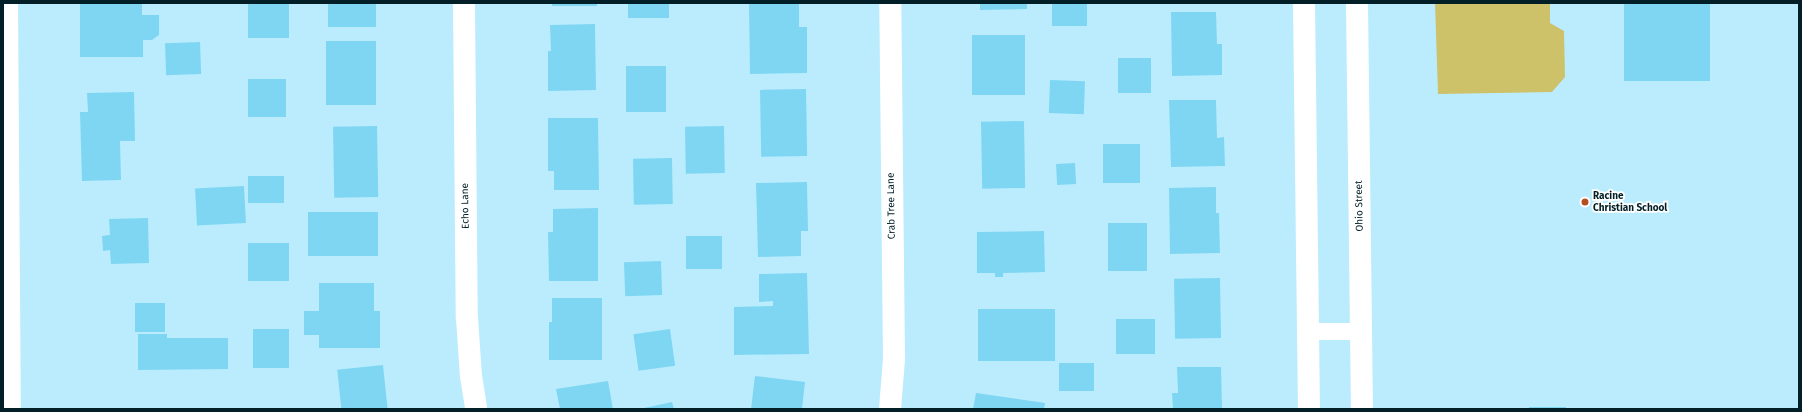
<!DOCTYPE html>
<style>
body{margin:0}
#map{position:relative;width:1802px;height:412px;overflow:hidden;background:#bbecfe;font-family:"Fira Sans",sans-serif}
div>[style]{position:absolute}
.green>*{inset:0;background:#cdc169}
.building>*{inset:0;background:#7fd6f3;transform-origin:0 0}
.lane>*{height:17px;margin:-8.5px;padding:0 8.5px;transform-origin:8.5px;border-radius:8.5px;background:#fff}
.street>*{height:22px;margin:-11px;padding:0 11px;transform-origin:11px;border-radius:11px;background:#fff}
.secondary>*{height:22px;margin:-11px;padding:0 11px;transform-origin:11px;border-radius:11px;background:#fff}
.dots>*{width:11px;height:11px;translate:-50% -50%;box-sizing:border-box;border:2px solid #fff;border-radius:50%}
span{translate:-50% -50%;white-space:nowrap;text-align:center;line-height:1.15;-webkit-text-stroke:3.5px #fff;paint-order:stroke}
.poi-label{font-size:10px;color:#021e26;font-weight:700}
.left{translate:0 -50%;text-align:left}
.street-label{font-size:10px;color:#021e26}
.frame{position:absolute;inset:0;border:4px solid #021e26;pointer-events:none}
</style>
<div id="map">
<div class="green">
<div style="clip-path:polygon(1435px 3px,1550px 3px,1550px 23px,1564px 31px,1565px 77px,1552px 92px,1438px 94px)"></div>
</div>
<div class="building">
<div style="clip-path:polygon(80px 3px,142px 3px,142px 15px,159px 15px,159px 35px,152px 40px,143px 40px,143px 57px,80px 57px)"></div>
<div style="left:248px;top:3px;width:41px;height:35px"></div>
<div style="left:328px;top:3px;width:48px;height:24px"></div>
<div style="left:552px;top:3px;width:45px;height:3px"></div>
<div style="left:628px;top:3px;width:41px;height:15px"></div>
<div style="clip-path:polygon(749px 3px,799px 3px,799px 27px,807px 27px,807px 73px,750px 74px)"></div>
<div style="clip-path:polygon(980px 3px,1027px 3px,1027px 9px,980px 10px)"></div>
<div style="left:1052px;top:3px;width:35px;height:23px"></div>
<div style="left:1624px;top:3px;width:86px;height:78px"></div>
<div style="clip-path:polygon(1171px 12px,1216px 12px,1217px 44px,1222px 44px,1222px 75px,1172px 76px)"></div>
<div style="clip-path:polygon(595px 24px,596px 90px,548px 91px,548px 51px,551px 51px,550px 25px)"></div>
<div style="left:1025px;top:35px;width:60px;height:53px;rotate:90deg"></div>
<div style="left:326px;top:41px;width:50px;height:64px"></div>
<div style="left:200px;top:42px;width:32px;height:35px;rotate:88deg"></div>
<div style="left:1118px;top:58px;width:33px;height:35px"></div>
<div style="left:626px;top:66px;width:40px;height:46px"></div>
<div style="left:248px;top:79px;width:38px;height:38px"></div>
<div style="left:1050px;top:80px;width:35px;height:33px;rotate:2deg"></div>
<div style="left:806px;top:89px;width:67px;height:46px;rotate:89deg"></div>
<div style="clip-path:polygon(134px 92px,135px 141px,120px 141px,121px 180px,82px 181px,80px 112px,88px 112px,87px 93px)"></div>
<div style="clip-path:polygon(1169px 100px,1216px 100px,1217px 138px,1224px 137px,1225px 166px,1171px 167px)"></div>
<div style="clip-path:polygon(548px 118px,598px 118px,599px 190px,554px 190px,554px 171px,548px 171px)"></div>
<div style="left:1024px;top:121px;width:67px;height:43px;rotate:89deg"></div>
<div style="left:377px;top:126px;width:71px;height:44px;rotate:89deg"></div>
<div style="left:724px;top:126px;width:47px;height:39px;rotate:89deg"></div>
<div style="left:1103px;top:144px;width:37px;height:39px"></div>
<div style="left:672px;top:158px;width:46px;height:39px;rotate:89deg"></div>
<div style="left:1075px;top:163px;width:21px;height:19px;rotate:87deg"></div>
<div style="left:248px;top:176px;width:36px;height:27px"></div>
<div style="clip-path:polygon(807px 182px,808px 231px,801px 231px,801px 256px,758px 257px,756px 183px)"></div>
<div style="left:244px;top:186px;width:37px;height:49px;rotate:87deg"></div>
<div style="clip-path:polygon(1216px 187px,1216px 213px,1219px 213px,1220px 253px,1170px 254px,1169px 188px)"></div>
<div style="clip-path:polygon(598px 208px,598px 281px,549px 281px,548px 232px,553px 232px,553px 209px)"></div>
<div style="left:378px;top:212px;width:44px;height:70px;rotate:90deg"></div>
<div style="clip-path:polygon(148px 218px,149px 263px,111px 264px,110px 250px,103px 251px,102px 236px,110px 235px,109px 219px)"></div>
<div style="left:1108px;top:223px;width:39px;height:48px"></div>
<div style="clip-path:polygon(1044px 231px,1045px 272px,1003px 273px,1003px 277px,995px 277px,995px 273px,977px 273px,977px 232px)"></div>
<div style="left:686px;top:236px;width:36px;height:33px"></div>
<div style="left:289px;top:243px;width:38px;height:41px;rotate:90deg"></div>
<div style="left:661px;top:261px;width:34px;height:37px;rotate:88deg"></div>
<div style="clip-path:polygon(807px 273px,809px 354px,734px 355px,734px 307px,773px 306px,773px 301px,759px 302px,759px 274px)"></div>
<div style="left:1220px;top:278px;width:60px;height:46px;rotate:89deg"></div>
<div style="clip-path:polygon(319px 283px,374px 283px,374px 311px,380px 311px,380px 348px,319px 348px,319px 335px,304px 335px,304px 311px,319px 311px)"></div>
<div style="clip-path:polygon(552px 298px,602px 298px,602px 360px,549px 360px,549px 322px,552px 322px)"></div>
<div style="left:135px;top:303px;width:30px;height:29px"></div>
<div style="left:978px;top:309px;width:77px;height:52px"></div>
<div style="left:1155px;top:319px;width:35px;height:39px;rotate:90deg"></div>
<div style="left:253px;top:329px;width:36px;height:39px"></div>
<div style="left:670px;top:329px;width:37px;height:37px;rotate:82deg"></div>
<div style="clip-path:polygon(138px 334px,167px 334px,167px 338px,228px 338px,228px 369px,138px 370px)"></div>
<div style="left:1059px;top:363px;width:35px;height:28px"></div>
<div style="left:383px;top:365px;width:44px;height:46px;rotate:84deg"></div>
<div style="clip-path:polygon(1177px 367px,1221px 367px,1222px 409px,1173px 409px,1172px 393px,1178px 393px)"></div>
<div style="clip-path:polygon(755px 376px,805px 382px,802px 409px,751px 409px)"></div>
<div style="clip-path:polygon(608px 381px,613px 409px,560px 409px,556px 389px)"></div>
<div style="clip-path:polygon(976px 393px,1045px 403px,1044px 409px,973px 409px)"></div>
<div style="clip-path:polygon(672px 402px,674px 409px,644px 409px,644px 408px)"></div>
<div style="left:1529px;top:407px;width:37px;height:2px"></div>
</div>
<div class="lane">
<div style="left:1308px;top:331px;width:53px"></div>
</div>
<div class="street">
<div style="left:7px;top:3px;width:406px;rotate:89.6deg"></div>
<div style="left:464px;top:3px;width:315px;rotate:89.5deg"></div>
<div style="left:467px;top:318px;width:58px;rotate:86.1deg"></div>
<div style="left:471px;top:376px;width:33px;rotate:81deg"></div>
<div style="left:890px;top:409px;width:50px;rotate:-85.4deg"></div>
<div style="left:894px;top:359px;width:356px;rotate:-90.6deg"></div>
</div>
<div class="secondary">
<div style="left:1304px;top:3px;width:406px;rotate:89.3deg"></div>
<div style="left:1357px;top:3px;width:406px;rotate:89.3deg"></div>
</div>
<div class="dots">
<div style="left:1585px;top:202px;background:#b54f23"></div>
</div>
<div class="poi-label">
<span class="left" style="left:1593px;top:202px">Racine<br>Christian School</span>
</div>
<div class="street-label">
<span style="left:466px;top:206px;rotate:-91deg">Echo Lane</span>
<span style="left:892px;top:206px;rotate:-91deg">Crab Tree Lane</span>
<span style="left:1360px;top:206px;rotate:-91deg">Ohio Street</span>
</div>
<div class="frame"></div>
</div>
